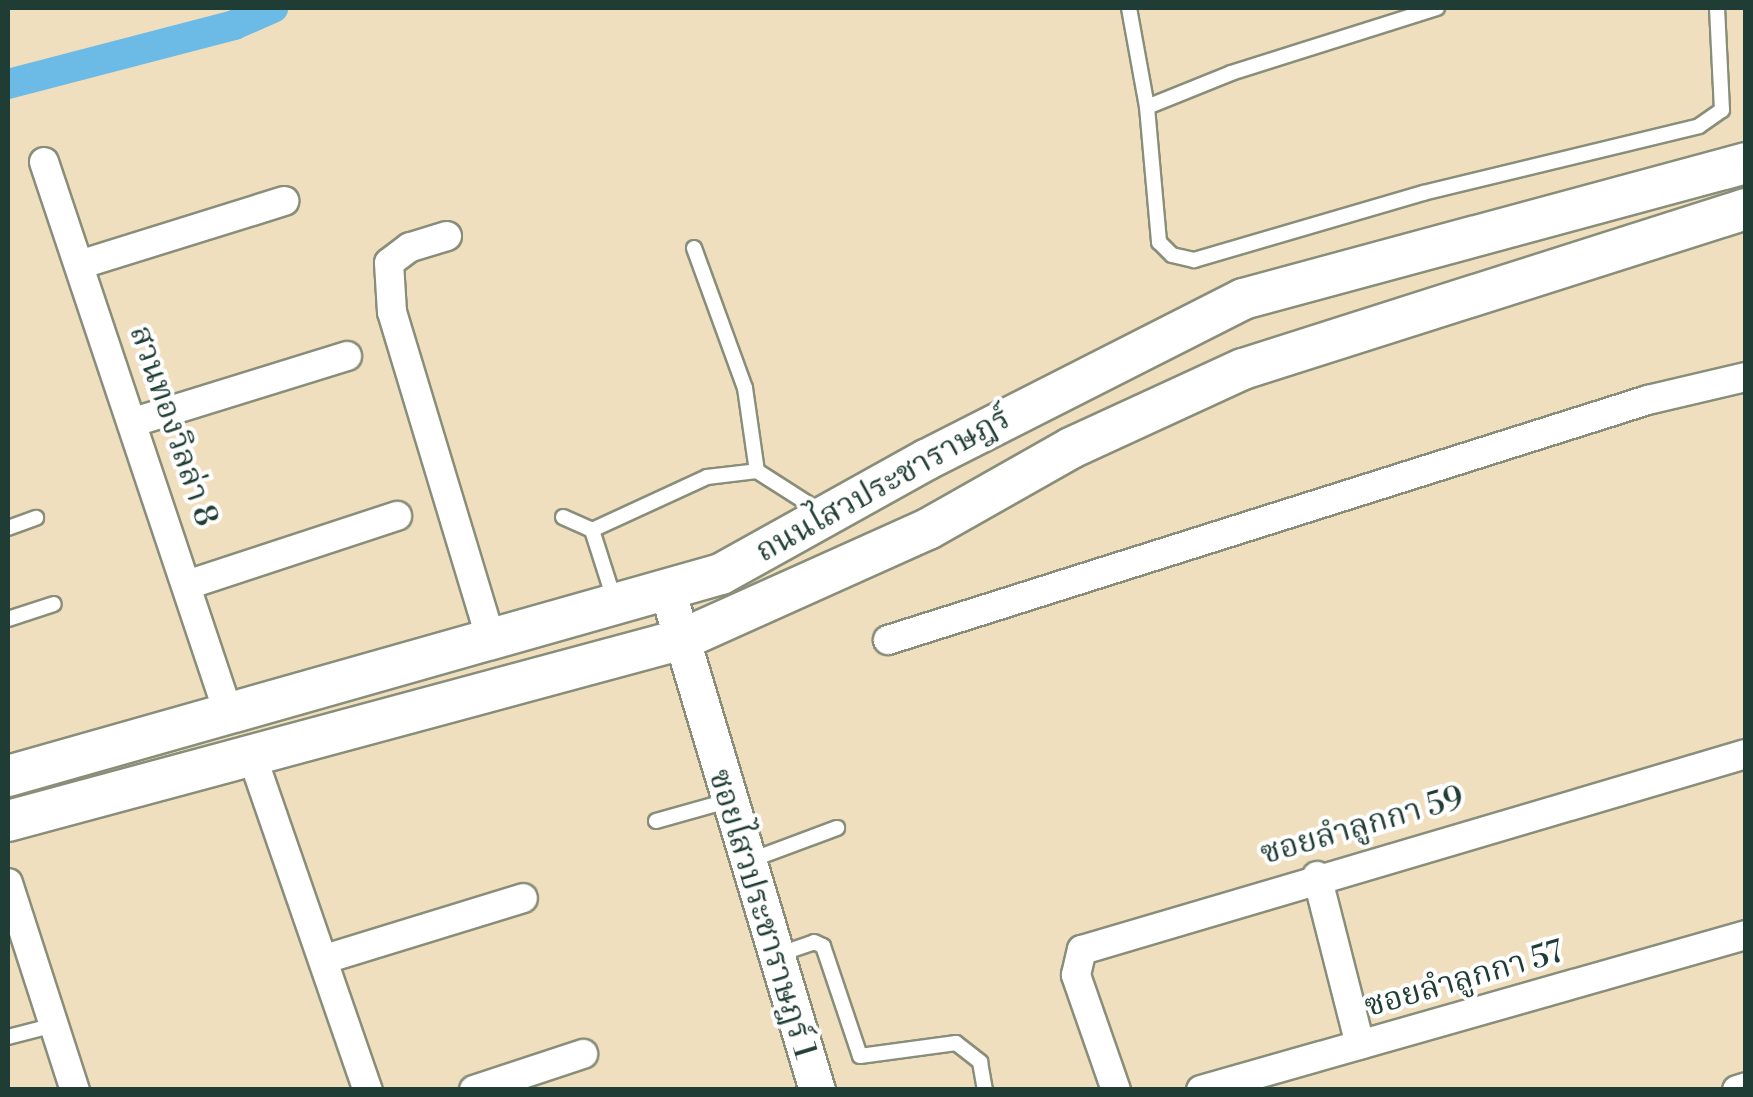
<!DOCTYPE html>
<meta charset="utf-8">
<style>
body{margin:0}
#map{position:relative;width:1753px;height:1097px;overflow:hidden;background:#f0dfbe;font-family:"Libre Bodoni","Noto Serif Thai",serif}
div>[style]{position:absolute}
.canal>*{height:30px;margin:-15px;padding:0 15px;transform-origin:15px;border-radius:15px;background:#6bbbe6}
.roads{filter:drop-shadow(2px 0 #888e79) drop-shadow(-2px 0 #888e79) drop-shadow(0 2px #888e79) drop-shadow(0 -2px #888e79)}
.service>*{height:14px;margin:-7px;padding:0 7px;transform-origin:7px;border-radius:7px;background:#fff}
.minor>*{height:28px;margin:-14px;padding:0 14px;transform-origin:14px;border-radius:14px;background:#fff}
.tertiary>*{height:35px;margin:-17.5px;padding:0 17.5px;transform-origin:17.5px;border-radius:17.5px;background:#fff}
.secondary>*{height:40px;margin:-20px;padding:0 20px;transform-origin:20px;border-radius:20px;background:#fff}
span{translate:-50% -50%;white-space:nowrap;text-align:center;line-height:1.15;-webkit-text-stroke:8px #fff;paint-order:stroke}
.street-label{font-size:32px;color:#1f3d34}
.frame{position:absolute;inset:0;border:10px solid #1f3d34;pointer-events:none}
</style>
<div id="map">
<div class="canal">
<div style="left:8px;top:84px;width:234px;rotate:-14.6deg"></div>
<div style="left:234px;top:25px;width:43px;rotate:-23.6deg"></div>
</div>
<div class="roads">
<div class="service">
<div style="left:1129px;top:8px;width:101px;rotate:79.7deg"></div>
<div style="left:1147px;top:107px;width:136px;rotate:84.9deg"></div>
<div style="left:1159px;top:242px;width:18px;rotate:45deg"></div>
<div style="left:1172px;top:255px;width:23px;rotate:13deg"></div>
<div style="left:1194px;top:260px;width:239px;rotate:-16.3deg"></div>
<div style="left:1423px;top:193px;width:284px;rotate:-13.6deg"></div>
<div style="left:1699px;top:126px;width:28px;rotate:-35deg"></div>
<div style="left:1722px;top:110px;width:102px;rotate:-92.8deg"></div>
<div style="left:1147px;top:107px;width:91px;rotate:-22deg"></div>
<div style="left:1231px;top:73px;width:216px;rotate:-17.5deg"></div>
<div style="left:694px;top:248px;width:149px;rotate:70deg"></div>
<div style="left:745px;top:388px;width:84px;rotate:81.8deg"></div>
<div style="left:563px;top:517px;width:32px;rotate:24deg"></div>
<div style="left:592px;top:530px;width:76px;rotate:72.3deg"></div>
<div style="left:8px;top:528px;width:30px;rotate:-20deg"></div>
<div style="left:592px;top:530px;width:127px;rotate:-24.7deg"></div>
<div style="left:707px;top:477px;width:50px;rotate:-6.8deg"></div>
<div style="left:757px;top:471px;width:76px;rotate:32.6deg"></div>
<div style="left:8px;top:619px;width:48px;rotate:-18.1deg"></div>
<div style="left:656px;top:821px;width:74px;rotate:-15.7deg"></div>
<div style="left:751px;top:860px;width:92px;rotate:-20.4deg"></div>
<div style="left:777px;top:955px;width:39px;rotate:-19deg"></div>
<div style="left:814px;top:942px;width:10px;rotate:24deg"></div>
<div style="left:823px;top:946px;width:116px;rotate:71.4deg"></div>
<div style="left:860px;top:1056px;width:97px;rotate:-7.7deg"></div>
<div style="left:956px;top:1043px;width:31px;rotate:38deg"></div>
<div style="left:980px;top:1062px;width:28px;rotate:80deg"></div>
<div style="left:8px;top:1037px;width:48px;rotate:-14.6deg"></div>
</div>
<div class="minor">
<div style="left:44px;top:162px;width:583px;rotate:71.5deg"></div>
<div style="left:447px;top:236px;width:39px;rotate:163deg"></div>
<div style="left:410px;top:247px;width:26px;rotate:143deg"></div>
<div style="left:389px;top:263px;width:49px;rotate:86.5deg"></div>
<div style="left:392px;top:312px;width:342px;rotate:73.2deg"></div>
<div style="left:82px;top:264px;width:212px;rotate:-17.3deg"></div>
<div style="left:134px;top:422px;width:223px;rotate:-17.2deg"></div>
<div style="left:190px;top:584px;width:218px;rotate:-18.2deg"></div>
<div style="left:888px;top:640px;width:797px;rotate:-17.53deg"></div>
<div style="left:1648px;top:400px;width:101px;rotate:-13.2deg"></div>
<div style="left:251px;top:753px;width:357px;rotate:70.9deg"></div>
<div style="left:1317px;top:876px;width:174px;rotate:75.7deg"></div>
<div style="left:8px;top:883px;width:218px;rotate:72.1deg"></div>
<div style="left:325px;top:959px;width:207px;rotate:-17.1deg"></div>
<div style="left:474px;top:1090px;width:115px;rotate:-18.3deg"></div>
<div style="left:1116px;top:1090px;width:122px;rotate:-109.2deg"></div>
<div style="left:1076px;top:975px;width:26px;rotate:-77deg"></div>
<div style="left:1082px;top:950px;width:692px;rotate:-16.45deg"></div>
<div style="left:1201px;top:1090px;width:567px;rotate:-15.88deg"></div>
<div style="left:1737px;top:1090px;width:9px;rotate:-18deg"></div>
</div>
<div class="tertiary">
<div style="left:668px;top:593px;width:519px;rotate:73.31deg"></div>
</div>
<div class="secondary">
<div style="left:8px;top:776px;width:741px;rotate:-15.82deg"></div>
<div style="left:721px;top:574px;width:235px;rotate:-29.1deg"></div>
<div style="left:926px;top:460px;width:356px;rotate:-26.9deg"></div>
<div style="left:1243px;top:299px;width:521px;rotate:-15.13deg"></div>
<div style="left:8px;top:821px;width:699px;rotate:-15.09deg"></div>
<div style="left:683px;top:639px;width:269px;rotate:-24.2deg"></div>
<div style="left:928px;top:529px;width:164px;rotate:-29.5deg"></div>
<div style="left:1071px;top:448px;width:189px;rotate:-24.7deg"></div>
<div style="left:1243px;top:369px;width:528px;rotate:-17.65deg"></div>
</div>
</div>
<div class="street-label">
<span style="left:173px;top:426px;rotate:71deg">สวนทองวิลล่า 8</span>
<span style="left:883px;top:485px;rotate:-29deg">ถนนไสวประชาราษฎร์</span>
<span style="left:1362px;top:826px;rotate:-16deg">ซอยลำลูกกา 59</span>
<span style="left:762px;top:914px;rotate:73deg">ซอยไสวประชาราษฎร์ 1</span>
<span style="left:1464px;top:979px;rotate:-16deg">ซอยลำลูกกา 57</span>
</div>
<div class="frame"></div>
</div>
